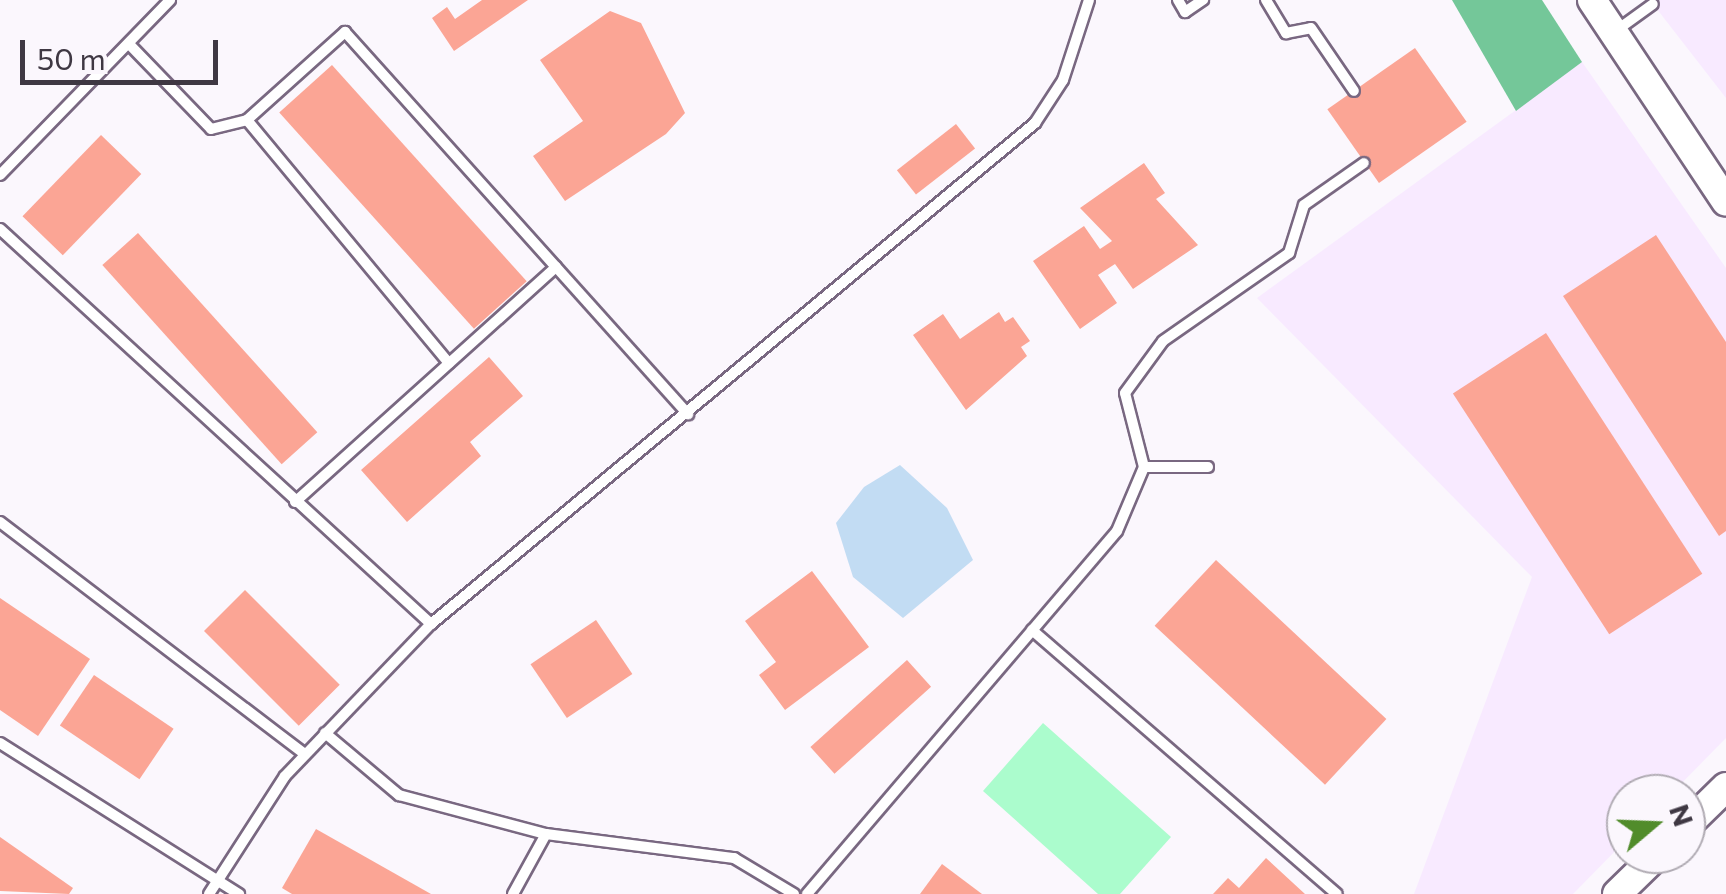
<!DOCTYPE html>
<style>
body{margin:0}
#map{position:relative;width:1726px;height:894px;overflow:hidden;background:#fbf7fd;font-family:Commissioner,sans-serif}
div>[style]{position:absolute}
.built>*{inset:0;background:#f8eaff}
.green>*{inset:0;background:#abfccd}
.forest>*{inset:0;background:#74c799}
.water>*{inset:0;background:#c2dcf3}
.building>*{inset:0;background:#fba595;transform-origin:0 0}
.roads{filter:drop-shadow(2px 0 #796881) drop-shadow(-2px 0 #796881) drop-shadow(0 2px #796881) drop-shadow(0 -2px #796881)}
.service>*{height:10px;margin:-5px;padding:0 5px;transform-origin:5px;border-radius:5px;background:#fff}
.tertiary>*{height:28px;margin:-14px;padding:0 14px;transform-origin:14px;border-radius:14px;background:#fff}
span{translate:-50% -50%;white-space:nowrap;text-align:center;line-height:1.15;-webkit-text-stroke:10px #fbf7fd;paint-order:stroke}
.north{position:absolute;left:1606px;top:774px;width:100px;height:100px;box-sizing:border-box;background:#fbf7fd;border:2px solid #b0abb3;border-radius:50%;rotate:71deg;font-size:28px;font-weight:700;line-height:40px;text-align:center;color:#3f3843}
.north::after{content:'';display:block;margin:auto;width:35px;height:45px;background:#518c2b;clip-path:polygon(50% 0,100% 100%,50% 72%,0 100%)}
.scale{position:absolute;left:20px;top:40px;width:198px;height:45px;box-sizing:border-box;border:5px solid #3f3843;border-top:0;padding-left:12px;font-size:30px;line-height:35px;white-space:nowrap;color:#3f3843;-webkit-text-stroke:8px #fbf7fd;paint-order:stroke}
</style>
<div id="map">
<div class="built">
<div style="clip-path:polygon(1650px 0,1726px 0,1726px 98px,1653px 4px)"></div>
<div style="clip-path:polygon(1582px 62px,1726px 268px,1726px 738px,1671px 794px,1626px 794px,1626px 840px,1573px 894px,1414px 894px,1532px 577px,1257px 298px)"></div>
</div>
<div class="green">
<div style="clip-path:polygon(1043px 723px,1171px 837px,1120px 894px,1098px 894px,983px 791px)"></div>
</div>
<div class="forest">
<div style="clip-path:polygon(1452px 0,1542px 0,1582px 62px,1516px 111px)"></div>
</div>
<div class="water">
<div style="clip-path:polygon(900px 465px,947px 508px,973px 560px,903px 618px,853px 577px,836px 523px,864px 487px)"></div>
</div>
<div class="building">
<div style="clip-path:polygon(482px 0,528px 0,454px 51px,432px 18px,447px 7px,455px 19px)"></div>
<div style="clip-path:polygon(610px 11px,641px 23px,685px 113px,666px 134px,565px 201px,533px 156px,583px 121px,540px 60px)"></div>
<div style="left:1415px;top:48px;width:90px;height:107px;rotate:55deg"></div>
<div style="left:332px;top:65px;width:291px;height:71px;rotate:48deg"></div>
<div style="left:956px;top:124px;width:31px;height:75px;rotate:52deg"></div>
<div style="left:101px;top:135px;width:56px;height:113px;rotate:44deg"></div>
<div style="clip-path:polygon(1144px 163px,1165px 193px,1156px 199px,1198px 245px,1133px 289px,1115px 264px,1098px 275px,1117px 303px,1080px 329px,1033px 261px,1084px 226px,1100px 249px,1112px 241px,1080px 208px)"></div>
<div style="left:138px;top:233px;width:268px;height:48px;rotate:48deg"></div>
<div style="clip-path:polygon(1656px 235px,1726px 342px,1726px 531px,1719px 536px,1563px 296px)"></div>
<div style="clip-path:polygon(999px 312px,1005px 322px,1013px 317px,1030px 341px,1021px 347px,1027px 356px,966px 410px,913px 335px,943px 314px,960px 339px)"></div>
<div style="left:1546px;top:333px;width:287px;height:111px;rotate:57deg"></div>
<div style="clip-path:polygon(489px 357px,523px 396px,470px 442px,481px 456px,407px 522px,361px 470px)"></div>
<div style="left:1216px;top:560px;width:233px;height:90px;rotate:43deg"></div>
<div style="clip-path:polygon(812px 571px,869px 647px,785px 710px,759px 675px,776px 662px,745px 621px)"></div>
<div style="left:245px;top:590px;width:134px;height:58px;rotate:45deg"></div>
<div style="clip-path:polygon(0 598px,90px 659px,38px 736px,0 710px)"></div>
<div style="left:596px;top:620px;width:65px;height:79px;rotate:56deg"></div>
<div style="left:907px;top:660px;width:36px;height:130px;rotate:48deg"></div>
<div style="left:94px;top:675px;width:96px;height:61px;rotate:34deg"></div>
<div style="clip-path:polygon(316px 829px,431px 894px,292px 894px,282px 888px)"></div>
<div style="clip-path:polygon(0 837px,73px 888px,69px 894px,0 891px)"></div>
<div style="clip-path:polygon(1266px 858px,1305px 894px,1213px 894px,1228px 878px,1239px 888px)"></div>
<div style="clip-path:polygon(942px 864px,982px 894px,920px 894px)"></div>
</div>
<div class="roads">
<div class="service">
<div style="left:1178px;top:0;width:14px;rotate:60deg"></div>
<div style="left:1185px;top:12px;width:22px;rotate:-34deg"></div>
<div style="left:1266px;top:0;width:39px;rotate:59deg"></div>
<div style="left:1286px;top:33px;width:25px;rotate:-11deg"></div>
<div style="left:1311px;top:28px;width:76px;rotate:55.7deg"></div>
<div style="left:1617px;top:30px;width:44px;rotate:-35.8deg"></div>
<div style="left:129px;top:44px;width:118px;rotate:46deg"></div>
<div style="left:211px;top:129px;width:37px;rotate:-14deg"></div>
<div style="left:247px;top:120px;width:316px;rotate:50.3deg"></div>
<div style="left:247px;top:120px;width:132px;rotate:-41.9deg"></div>
<div style="left:345px;top:32px;width:316px;rotate:48.1deg"></div>
<div style="left:0;top:175px;width:244px;rotate:-45.8deg"></div>
<div style="left:0;top:229px;width:585px;rotate:42.5deg"></div>
<div style="left:1144px;top:467px;width:64px"></div>
<div style="left:295px;top:502px;width:351px;rotate:-42deg"></div>
<div style="left:556px;top:267px;width:198px;rotate:48.1deg"></div>
<div style="left:0;top:522px;width:383px;rotate:37.3deg"></div>
<div style="left:1032px;top:630px;width:403px;rotate:40.9deg"></div>
<div style="left:325px;top:733px;width:97px;rotate:40deg"></div>
<div style="left:399px;top:795px;width:152px;rotate:14.9deg"></div>
<div style="left:546px;top:834px;width:190px;rotate:7.3deg"></div>
<div style="left:734px;top:858px;width:70px;rotate:31deg"></div>
<div style="left:0;top:743px;width:283px;rotate:32.3deg"></div>
<div style="left:209px;top:894px;width:140px;rotate:-57.2deg"></div>
<div style="left:285px;top:776px;width:211px;rotate:-46.2deg"></div>
<div style="left:431px;top:624px;width:785px;rotate:-39.67deg"></div>
<div style="left:1035px;top:123px;width:51px;rotate:-56.9deg"></div>
<div style="left:1063px;top:80px;width:84px;rotate:-72deg"></div>
<div style="left:513px;top:894px;width:68px;rotate:-61.2deg"></div>
<div style="left:807px;top:894px;width:477px;rotate:-49.5deg"></div>
<div style="left:1117px;top:531px;width:69px;rotate:-67.1deg"></div>
<div style="left:1144px;top:467px;width:76px;rotate:-104.4deg"></div>
<div style="left:1125px;top:393px;width:64px;rotate:-53.8deg"></div>
<div style="left:1163px;top:341px;width:154px;rotate:-34.9deg"></div>
<div style="left:1289px;top:253px;width:50px;rotate:-72.6deg"></div>
<div style="left:1304px;top:205px;width:73px;rotate:-35deg"></div>
</div>
<div class="tertiary">
<div style="left:1592px;top:0;width:242px;rotate:56.4deg"></div>
<div style="left:1686px;top:826px;width:56px;rotate:-44.3deg"></div>
<div style="left:1617px;top:894px;width:57px;rotate:-44.3deg"></div>
</div>
</div>
<div class="north">N</div>
<div class="scale">50 m</div>
</div>
